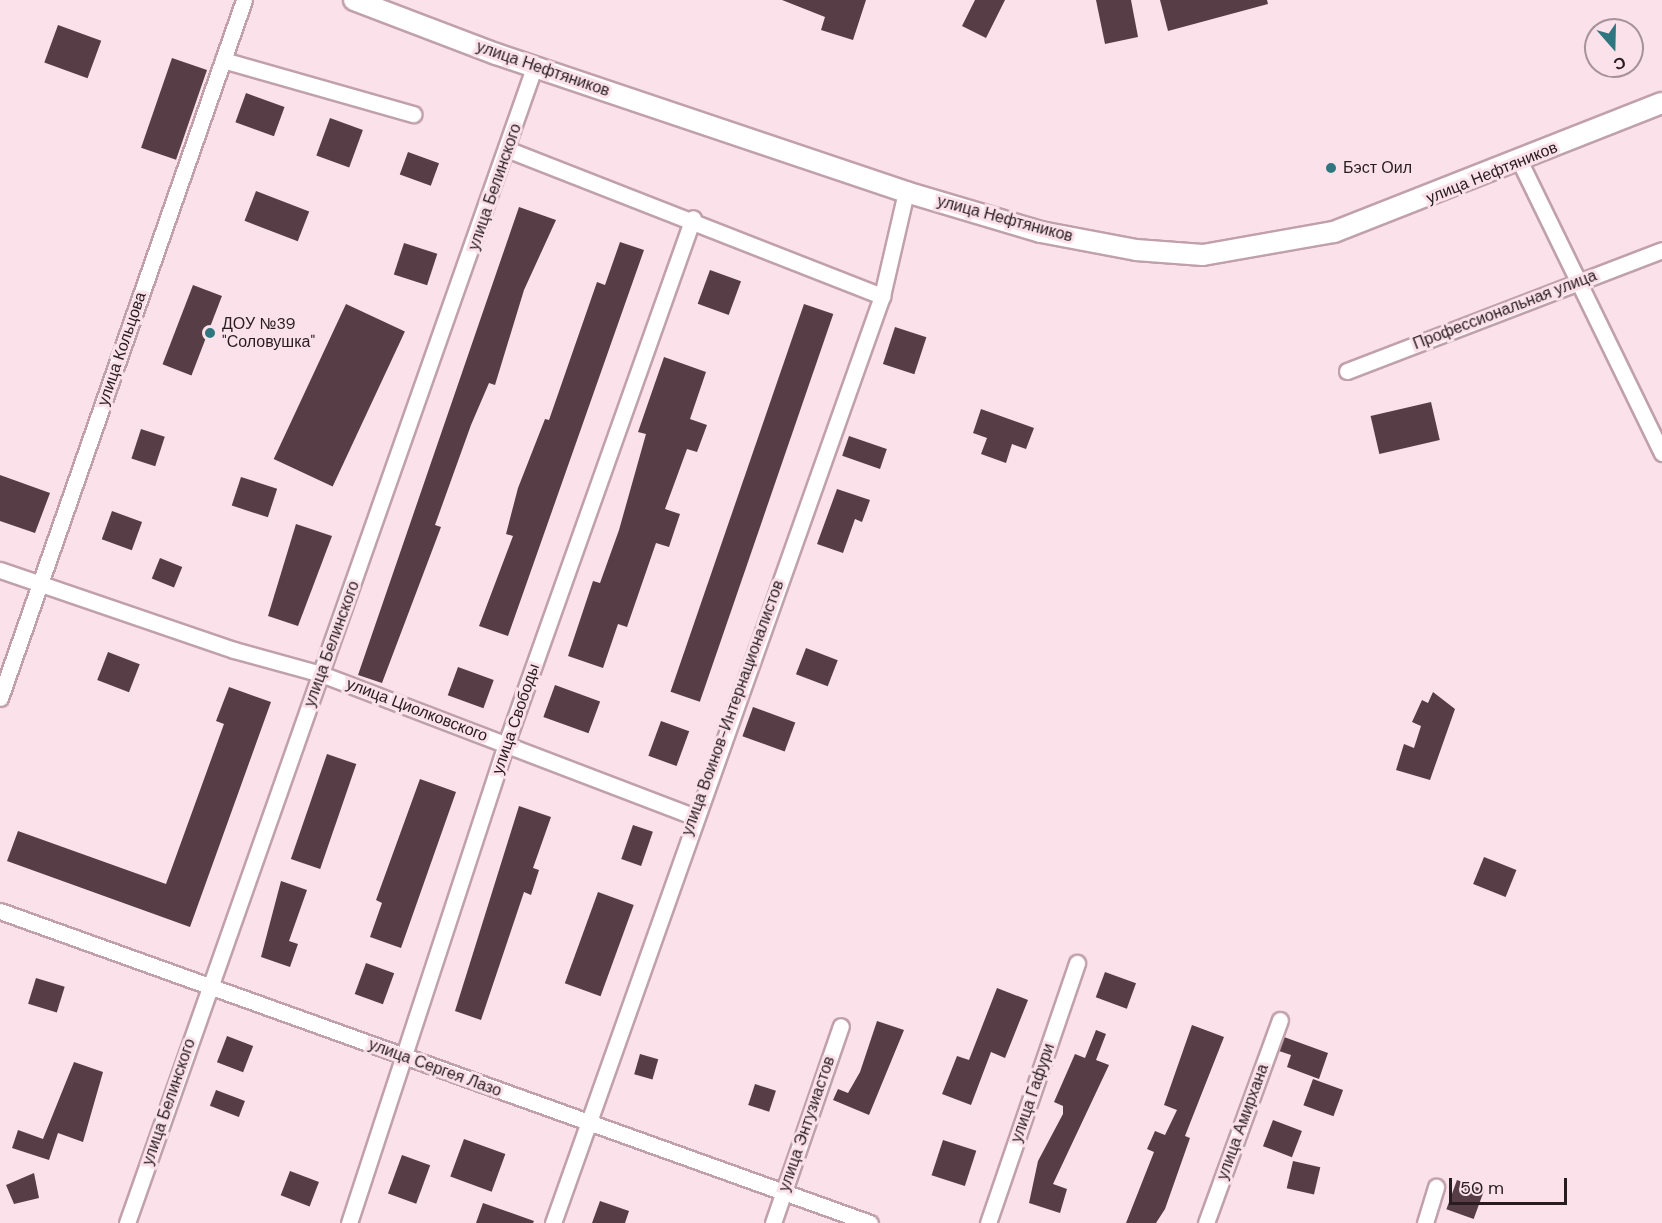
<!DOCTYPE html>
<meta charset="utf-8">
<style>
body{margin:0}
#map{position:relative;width:1662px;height:1223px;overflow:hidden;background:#fbe1e9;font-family:"DM Sans",sans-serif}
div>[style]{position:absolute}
.building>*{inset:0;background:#573e46;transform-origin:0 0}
.roads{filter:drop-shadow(2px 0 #c0a1ab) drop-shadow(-2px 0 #c0a1ab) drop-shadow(0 2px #c0a1ab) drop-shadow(0 -2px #c0a1ab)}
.minor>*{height:15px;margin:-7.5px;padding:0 7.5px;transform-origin:7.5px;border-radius:7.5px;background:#fff}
.major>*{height:20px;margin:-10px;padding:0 10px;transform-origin:10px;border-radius:10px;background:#fff}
.dots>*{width:16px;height:16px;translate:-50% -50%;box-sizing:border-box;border:3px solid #fbe1e9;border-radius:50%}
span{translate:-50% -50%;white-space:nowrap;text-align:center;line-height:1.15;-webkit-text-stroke:6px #fbe1e9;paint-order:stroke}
.street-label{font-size:16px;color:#271c20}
.poi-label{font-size:16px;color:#271c20}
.left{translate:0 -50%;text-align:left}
.north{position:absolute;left:1584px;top:18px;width:60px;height:60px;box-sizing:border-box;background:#fbe1e9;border:2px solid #a69299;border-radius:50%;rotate:160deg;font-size:16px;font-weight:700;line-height:24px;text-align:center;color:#271c20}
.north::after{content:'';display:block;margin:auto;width:21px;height:27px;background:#2f7780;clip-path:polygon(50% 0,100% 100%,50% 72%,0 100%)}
.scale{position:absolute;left:1449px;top:1178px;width:118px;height:27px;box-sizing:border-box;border:3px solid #271c20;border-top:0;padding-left:8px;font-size:18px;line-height:21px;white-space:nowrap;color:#271c20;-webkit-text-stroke:4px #fbe1e9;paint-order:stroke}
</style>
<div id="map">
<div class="building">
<div style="clip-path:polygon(782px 0,866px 0,853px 40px,821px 30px,825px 17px)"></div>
<div style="clip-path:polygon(975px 0,1005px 0,986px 38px,962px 26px)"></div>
<div style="clip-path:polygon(1096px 0,1131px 0,1138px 37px,1105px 44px)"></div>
<div style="clip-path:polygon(1160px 0,1267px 0,1268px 4px,1168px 31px)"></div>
<div style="left:58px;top:25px;width:46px;height:40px;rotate:20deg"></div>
<div style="left:172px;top:58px;width:37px;height:95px;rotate:19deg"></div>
<div style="left:246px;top:93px;width:41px;height:31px;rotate:20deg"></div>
<div style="left:330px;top:118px;width:35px;height:40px;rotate:20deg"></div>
<div style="left:408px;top:152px;width:33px;height:24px;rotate:20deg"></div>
<div style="left:256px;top:191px;width:57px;height:32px;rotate:21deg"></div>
<div style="clip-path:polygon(519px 207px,556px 220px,524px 290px,495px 385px,489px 383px,471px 425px,435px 525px,441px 527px,382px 683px,358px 675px)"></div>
<div style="clip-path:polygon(620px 242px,644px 250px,508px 636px,479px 626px,513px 536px,506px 534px,518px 488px,545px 419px,549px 420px,597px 282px,605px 285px)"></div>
<div style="left:404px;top:243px;width:35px;height:33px;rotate:18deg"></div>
<div style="left:710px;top:270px;width:33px;height:36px;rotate:20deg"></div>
<div style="left:193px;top:285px;width:31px;height:85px;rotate:21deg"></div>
<div style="left:346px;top:304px;width:65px;height:171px;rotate:25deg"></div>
<div style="left:804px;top:304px;width:31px;height:410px;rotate:19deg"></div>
<div style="left:895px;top:327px;width:33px;height:39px;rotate:18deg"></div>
<div style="clip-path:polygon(664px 357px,706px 372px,690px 419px,707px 425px,697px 452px,687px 449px,665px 509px,680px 514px,669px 547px,656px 543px,627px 627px,618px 624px,603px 668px,568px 656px,593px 581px,600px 583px,619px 530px,646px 434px,638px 432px)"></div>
<div style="left:1431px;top:402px;width:39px;height:62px;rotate:77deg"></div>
<div style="clip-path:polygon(981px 409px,1034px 428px,1026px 449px,1012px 444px,1006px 463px,981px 454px,987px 438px,973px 433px)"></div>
<div style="left:141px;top:429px;width:25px;height:31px;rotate:18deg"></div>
<div style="left:849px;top:436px;width:40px;height:21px;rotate:19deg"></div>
<div style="clip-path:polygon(0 475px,50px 493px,35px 533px,0 521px)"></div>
<div style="left:241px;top:477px;width:38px;height:30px;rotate:18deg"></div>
<div style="clip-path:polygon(837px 489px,870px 500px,862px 522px,855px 519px,843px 553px,817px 544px)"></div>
<div style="left:112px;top:511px;width:32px;height:30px;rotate:20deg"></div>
<div style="clip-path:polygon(296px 524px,332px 536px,298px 626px,268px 616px)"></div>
<div style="left:160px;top:558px;width:24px;height:22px;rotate:22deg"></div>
<div style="left:806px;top:648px;width:34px;height:28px;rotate:21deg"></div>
<div style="left:108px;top:652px;width:34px;height:30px;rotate:21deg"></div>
<div style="left:458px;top:667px;width:38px;height:30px;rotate:20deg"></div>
<div style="left:555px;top:685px;width:48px;height:34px;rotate:20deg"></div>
<div style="clip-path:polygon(229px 687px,271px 702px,190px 927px,7px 861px,18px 831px,166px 884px,224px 724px,216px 721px)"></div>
<div style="clip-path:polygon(1433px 692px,1455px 709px,1430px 780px,1396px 770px,1404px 744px,1414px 748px,1421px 726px,1412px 722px,1422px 700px,1428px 703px)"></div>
<div style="left:753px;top:707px;width:45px;height:31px;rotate:20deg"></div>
<div style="left:661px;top:721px;width:30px;height:37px;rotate:20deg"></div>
<div style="left:327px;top:754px;width:31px;height:111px;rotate:19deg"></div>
<div style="clip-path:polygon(420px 779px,456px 792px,401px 948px,370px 937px,382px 903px,376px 900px)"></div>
<div style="clip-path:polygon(519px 806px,551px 817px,533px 868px,539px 870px,531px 895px,524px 892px,481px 1020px,455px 1011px)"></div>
<div style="left:633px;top:825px;width:21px;height:36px;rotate:19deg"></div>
<div style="left:1484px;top:857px;width:35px;height:29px;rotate:22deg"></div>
<div style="clip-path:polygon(281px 881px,307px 890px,289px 941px,298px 944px,290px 967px,261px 957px)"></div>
<div style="left:598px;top:892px;width:38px;height:97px;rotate:20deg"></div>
<div style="left:366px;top:963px;width:30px;height:33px;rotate:20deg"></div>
<div style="left:1105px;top:972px;width:33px;height:27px;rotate:20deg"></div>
<div style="left:36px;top:978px;width:30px;height:27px;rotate:17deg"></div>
<div style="clip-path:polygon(997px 988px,1028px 1000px,1005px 1058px,991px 1052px,971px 1105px,942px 1094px,957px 1056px,969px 1060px)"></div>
<div style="clip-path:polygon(877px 1021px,904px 1030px,869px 1115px,833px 1100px,838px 1089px,848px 1093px,860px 1072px)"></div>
<div style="clip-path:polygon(1192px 1025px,1224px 1037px,1185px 1136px,1190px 1138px,1165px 1209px,1156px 1223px,1126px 1223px,1154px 1152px,1147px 1149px,1155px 1131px,1165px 1135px,1177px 1110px,1164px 1105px)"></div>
<div style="clip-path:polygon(1096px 1030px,1106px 1034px,1096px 1060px,1109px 1065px,1053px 1184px,1067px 1189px,1060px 1213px,1029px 1203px,1038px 1161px,1063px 1114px,1063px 1106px,1054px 1102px,1075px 1054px,1085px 1058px)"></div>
<div style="left:227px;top:1036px;width:28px;height:28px;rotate:21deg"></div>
<div style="clip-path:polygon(1284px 1037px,1328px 1053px,1319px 1079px,1287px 1067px,1291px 1055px,1279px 1051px)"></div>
<div style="left:640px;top:1054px;width:19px;height:21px;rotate:16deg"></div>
<div style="clip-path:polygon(74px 1062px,103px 1072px,83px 1142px,58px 1133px,49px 1160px,12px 1148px,18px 1130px,43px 1139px)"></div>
<div style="left:1313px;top:1079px;width:32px;height:28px;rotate:20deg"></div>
<div style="left:755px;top:1084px;width:22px;height:22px;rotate:18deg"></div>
<div style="left:216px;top:1090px;width:31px;height:17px;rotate:21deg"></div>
<div style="left:1273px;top:1120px;width:31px;height:28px;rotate:21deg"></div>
<div style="left:464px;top:1139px;width:44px;height:40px;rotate:20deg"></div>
<div style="left:943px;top:1140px;width:35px;height:37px;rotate:18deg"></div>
<div style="left:402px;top:1155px;width:30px;height:41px;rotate:20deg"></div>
<div style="left:1293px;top:1161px;width:28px;height:28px;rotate:13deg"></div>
<div style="left:290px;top:1171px;width:31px;height:26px;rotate:21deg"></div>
<div style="clip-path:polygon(34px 1173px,39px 1198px,14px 1204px,6px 1185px)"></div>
<div style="left:1457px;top:1180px;width:29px;height:31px;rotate:20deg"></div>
<div style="clip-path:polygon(600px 1201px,629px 1211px,625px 1223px,592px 1223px)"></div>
<div style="clip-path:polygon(483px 1203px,534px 1221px,533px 1223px,476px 1223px)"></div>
</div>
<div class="roads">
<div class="minor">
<div style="left:223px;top:60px;width:198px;rotate:15.9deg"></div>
<div style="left:509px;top:150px;width:401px;rotate:21.4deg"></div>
<div style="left:1520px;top:162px;width:324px;rotate:64deg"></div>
<div style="left:1347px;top:371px;width:337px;rotate:-21deg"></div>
<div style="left:0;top:570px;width:247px;rotate:18.9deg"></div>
<div style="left:234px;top:650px;width:90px;rotate:15.4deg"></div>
<div style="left:321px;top:674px;width:398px;rotate:20.9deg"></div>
<div style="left:0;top:698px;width:739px;rotate:-70.73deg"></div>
<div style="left:0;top:911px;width:924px;rotate:19.73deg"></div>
<div style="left:127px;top:1223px;width:1228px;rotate:-70.59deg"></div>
<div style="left:349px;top:1223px;width:504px;rotate:-71.85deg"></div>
<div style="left:506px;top:744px;width:558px;rotate:-70.43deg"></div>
<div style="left:553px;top:1223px;width:984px;rotate:-70.46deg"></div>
<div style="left:882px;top:296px;width:107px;rotate:-77deg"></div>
<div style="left:773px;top:1223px;width:208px;rotate:-71deg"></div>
<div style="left:988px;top:1223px;width:275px;rotate:-71.1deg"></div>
<div style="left:1206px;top:1223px;width:216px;rotate:-70deg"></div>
<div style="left:1425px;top:1223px;width:38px;rotate:-73deg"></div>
</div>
<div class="major">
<div style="left:354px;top:0;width:152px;rotate:20.8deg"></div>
<div style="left:496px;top:54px;width:433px;rotate:18.6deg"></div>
<div style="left:906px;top:192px;width:141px;rotate:16.5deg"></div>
<div style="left:1041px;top:232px;width:97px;rotate:10.7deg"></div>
<div style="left:1136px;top:250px;width:67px;rotate:4.3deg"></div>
<div style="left:1203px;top:255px;width:133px;rotate:-10deg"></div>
<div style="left:1334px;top:232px;width:352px;rotate:-21.5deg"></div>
</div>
</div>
<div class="dots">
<div style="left:1331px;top:168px;background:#2f7780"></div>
<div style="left:210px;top:333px;background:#2f7780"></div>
</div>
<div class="street-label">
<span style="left:543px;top:69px;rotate:19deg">улица Нефтяников</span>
<span style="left:1492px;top:173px;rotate:-22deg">улица Нефтяников</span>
<span style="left:495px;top:187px;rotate:-71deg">улица Белинского</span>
<span style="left:1005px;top:219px;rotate:15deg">улица Нефтяников</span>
<span style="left:1505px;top:310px;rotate:-21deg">Профессиональная улица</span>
<span style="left:122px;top:349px;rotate:-71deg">улица Кольцова</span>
<span style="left:332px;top:644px;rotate:-70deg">улица Белинского</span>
<span style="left:733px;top:708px;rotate:-70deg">улица Воинов-Интернационалистов</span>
<span style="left:417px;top:710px;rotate:21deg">улица Циолковского</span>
<span style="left:516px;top:719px;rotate:-71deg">улица Свободы</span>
<span style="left:435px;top:1068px;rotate:20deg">улица Сергея Лазо</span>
<span style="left:1033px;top:1093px;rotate:-71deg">улица Гафури</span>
<span style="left:169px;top:1102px;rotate:-71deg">улица Белинского</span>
<span style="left:1243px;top:1122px;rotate:-70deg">улица Амирхана</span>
<span style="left:807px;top:1124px;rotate:-71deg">улица Энтузиастов</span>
</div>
<div class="poi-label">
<span class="left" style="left:1343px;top:168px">Бэст Оил</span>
<span class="left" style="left:222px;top:333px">ДОУ №39<br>"Соловушка"</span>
</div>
<div class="north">С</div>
<div class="scale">50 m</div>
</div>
